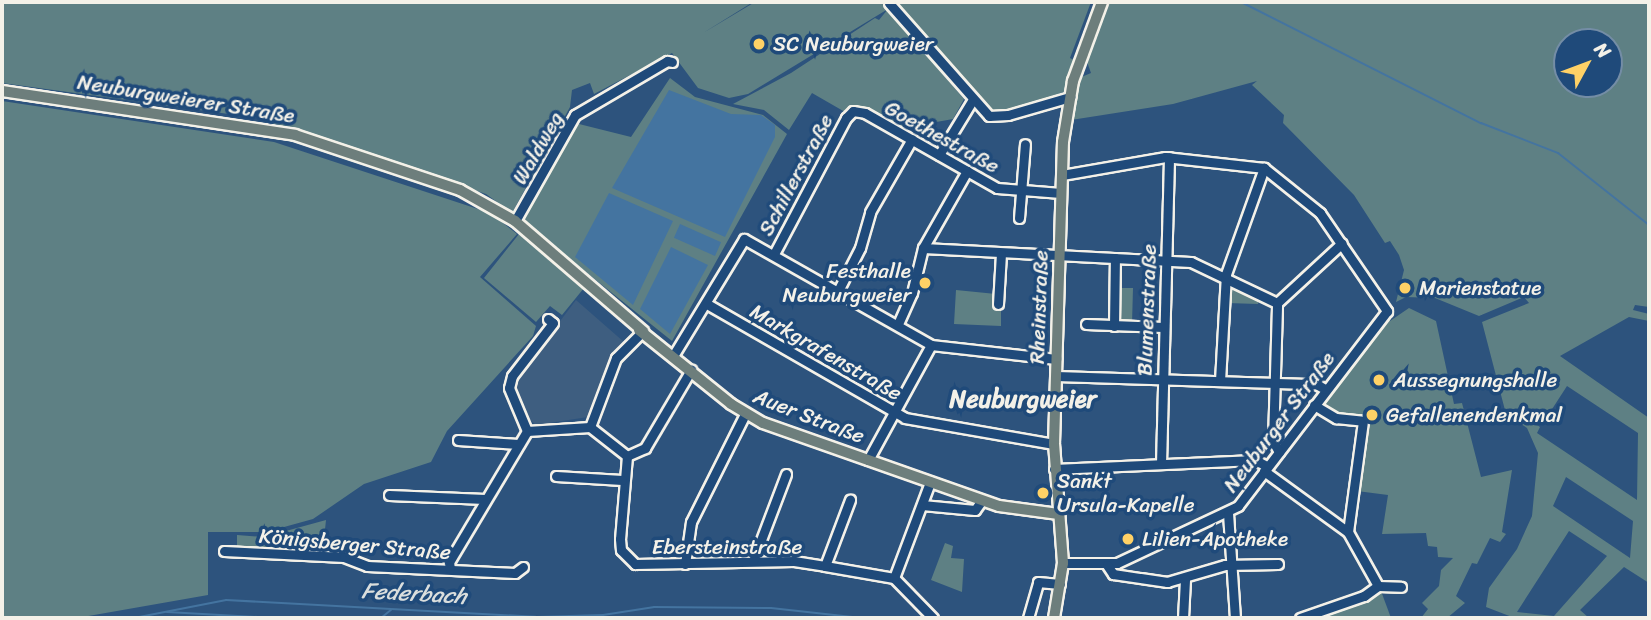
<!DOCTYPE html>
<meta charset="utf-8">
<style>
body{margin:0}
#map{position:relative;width:1651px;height:620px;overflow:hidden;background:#2d537d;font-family:Sriracha,sans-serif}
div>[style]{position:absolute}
.built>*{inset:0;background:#3e5e80}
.green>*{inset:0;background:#5e8084}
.water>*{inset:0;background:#4474a0;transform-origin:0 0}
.stream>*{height:2px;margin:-1px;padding:0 1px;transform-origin:1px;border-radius:1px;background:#4474a0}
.roads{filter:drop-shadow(2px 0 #f4f1e8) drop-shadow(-2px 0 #f4f1e8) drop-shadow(0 2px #f4f1e8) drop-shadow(0 -2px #f4f1e8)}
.minor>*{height:9px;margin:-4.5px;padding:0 4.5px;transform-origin:4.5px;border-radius:4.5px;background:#1f4a7a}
.major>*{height:10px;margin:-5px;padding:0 5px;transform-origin:5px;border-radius:5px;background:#6d7e7c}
.dots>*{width:19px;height:19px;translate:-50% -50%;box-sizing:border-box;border:4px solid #1f4a7a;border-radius:50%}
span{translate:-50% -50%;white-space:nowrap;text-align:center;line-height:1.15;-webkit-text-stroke:7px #1f4a7a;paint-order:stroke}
.poi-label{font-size:21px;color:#f4f1e8}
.left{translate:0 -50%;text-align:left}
.right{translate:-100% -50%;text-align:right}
.street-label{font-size:21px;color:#f4f1e8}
.water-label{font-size:23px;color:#dadedd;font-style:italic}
.quarter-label{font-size:24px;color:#f4f1e8;font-weight:700}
.frame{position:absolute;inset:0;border:4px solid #f4f1e8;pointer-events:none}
.north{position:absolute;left:1553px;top:28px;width:70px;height:70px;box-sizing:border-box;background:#1f4a7a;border:2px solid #748da6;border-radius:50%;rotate:49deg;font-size:19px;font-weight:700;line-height:28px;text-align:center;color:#f4f1e8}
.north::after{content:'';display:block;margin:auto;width:24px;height:32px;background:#ffd166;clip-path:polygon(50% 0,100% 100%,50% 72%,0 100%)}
</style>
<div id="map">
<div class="built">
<div style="clip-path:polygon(576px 300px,624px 342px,609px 360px,588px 417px,536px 425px,525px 416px,514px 382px)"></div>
</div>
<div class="green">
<div style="clip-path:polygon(2px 2px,753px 2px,703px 33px,755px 2px,1091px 2px,1070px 58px,1074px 60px,1066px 91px,1016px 110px,990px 113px,982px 107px,901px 9px,893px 16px,964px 99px,953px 119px,903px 128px,860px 106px,845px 112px,812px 93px,789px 130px,764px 110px,733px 104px,791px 73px,875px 18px,879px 20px,888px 9px,748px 94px,729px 98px,698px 88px,672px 53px,594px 94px,590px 83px,572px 90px,570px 107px,512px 213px,486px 194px,257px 118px,2px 83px)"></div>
<div style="clip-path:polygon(evenodd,1107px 2px,1649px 2px,1649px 307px,1635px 305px,1633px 310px,1649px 314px,1649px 321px,1629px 317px,1560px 356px,1649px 418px,1649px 583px,1624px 567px,1580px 610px,1589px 618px,1512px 617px,1486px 607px,1489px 588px,1517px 549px,1532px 516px,1538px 453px,1527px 428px,1506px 414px,1482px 322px,1529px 303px,1524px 297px,1479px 316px,1435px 298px,1406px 297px,1396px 302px,1404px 270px,1399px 255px,1390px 241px,1385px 243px,1354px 195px,1283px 123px,1284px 115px,1252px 85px,1257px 81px,1173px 104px,1071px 120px,1079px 78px,1091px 73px,1086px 59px,1107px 2px,1567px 42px,1609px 42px,1609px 84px,1567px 84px,1567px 42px,1107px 2px,1567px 386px,1638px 433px,1637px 500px,1537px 433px,1540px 427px,1516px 411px,1521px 404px,1545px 420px,1567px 386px,1107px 2px,1566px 477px,1633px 521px,1630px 558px,1553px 506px,1566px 477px,1107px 2px,1569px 531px,1607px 556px,1554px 616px,1517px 612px,1569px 531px)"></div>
<div style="clip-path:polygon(670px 78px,695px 97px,763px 115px,787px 134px,672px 341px,522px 221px,575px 123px,631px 137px)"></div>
<div style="clip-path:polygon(2px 101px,274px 142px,490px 213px,517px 234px,480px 277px,536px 326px,533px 336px,447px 431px,431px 462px,364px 484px,313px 519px,266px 532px,208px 532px,208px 595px,77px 618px,2px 618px)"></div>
<div style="clip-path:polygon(519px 234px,584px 288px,562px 315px,550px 306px,536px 322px,484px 278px)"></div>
<div style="clip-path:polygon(1232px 283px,1259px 298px,1258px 304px,1227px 303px)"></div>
<div style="clip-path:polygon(1117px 288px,1133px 288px,1132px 324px,1118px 322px)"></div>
<div style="clip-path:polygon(956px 290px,996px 294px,995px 310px,1001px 311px,1001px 326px,954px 324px)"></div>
<div style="clip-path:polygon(1409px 308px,1436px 321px,1454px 404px,1462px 403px,1481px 477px,1512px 470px,1502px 532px,1506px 534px,1500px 542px,1490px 538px,1477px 564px,1472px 563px,1456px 596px,1465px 603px,1447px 618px,1421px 618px,1428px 609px,1422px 603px,1439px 586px,1441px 570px,1453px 558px,1438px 557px,1437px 547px,1428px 546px,1426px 533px,1382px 534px,1388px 495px,1357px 491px,1366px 417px,1337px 415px,1317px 404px,1386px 317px,1390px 321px)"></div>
<div style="clip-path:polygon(326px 520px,323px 549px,237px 550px,237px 535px,264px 537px)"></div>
<div style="clip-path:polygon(945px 543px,953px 546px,951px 558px,964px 559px,962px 592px,931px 580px)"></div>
<div style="clip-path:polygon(1381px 591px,1391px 618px,1330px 618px,1327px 612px)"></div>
</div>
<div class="water">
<div style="clip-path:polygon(669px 90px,731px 114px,761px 115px,775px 125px,775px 137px,725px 237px,612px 188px)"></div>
<div style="clip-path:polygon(609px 193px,673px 221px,633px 305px,575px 257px)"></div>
<div style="left:680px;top:224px;width:45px;height:15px;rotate:24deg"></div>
<div style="clip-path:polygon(671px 247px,708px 265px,670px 334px,640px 309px)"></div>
</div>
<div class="stream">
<div style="left:1241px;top:2px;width:269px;rotate:26.8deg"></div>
<div style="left:1481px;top:123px;width:83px;rotate:21.3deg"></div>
<div style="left:1558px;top:153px;width:116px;rotate:38.4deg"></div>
<div style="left:167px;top:612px;width:107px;rotate:3.2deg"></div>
<div style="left:134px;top:618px;width:94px;rotate:-11.1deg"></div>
<div style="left:226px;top:600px;width:310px;rotate:3.1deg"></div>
<div style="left:536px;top:617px;width:67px;rotate:-1.7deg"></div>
<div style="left:603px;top:615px;width:52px;rotate:-8.9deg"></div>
<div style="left:654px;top:607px;width:117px;rotate:0.5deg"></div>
<div style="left:771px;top:608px;width:91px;rotate:6.3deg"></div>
<div style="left:381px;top:618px;width:13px;rotate:-39deg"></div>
</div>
<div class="roads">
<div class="minor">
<div style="left:889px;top:3px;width:151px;rotate:48.5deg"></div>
<div style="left:989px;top:116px;width:19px;rotate:-3deg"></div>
<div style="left:1008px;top:115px;width:65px;rotate:-16.2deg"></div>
<div style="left:939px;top:155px;width:63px;rotate:-58.6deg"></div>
<div style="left:1062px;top:175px;width:105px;rotate:-9.9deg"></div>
<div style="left:1165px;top:157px;width:100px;rotate:6.3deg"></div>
<div style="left:1264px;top:168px;width:72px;rotate:38.8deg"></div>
<div style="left:1320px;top:213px;width:119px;rotate:55.6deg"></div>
<div style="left:1387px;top:311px;width:245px;rotate:127.4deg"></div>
<div style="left:1238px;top:506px;width:134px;rotate:154.8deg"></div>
<div style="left:1117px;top:563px;width:54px;rotate:180deg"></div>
<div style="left:1019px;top:218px;width:74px;rotate:-85.4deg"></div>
<div style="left:515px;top:221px;width:122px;rotate:-60.5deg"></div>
<div style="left:575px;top:115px;width:107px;rotate:-30.4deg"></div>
<div style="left:667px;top:61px;width:5px;rotate:11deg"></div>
<div style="left:923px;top:248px;width:268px;rotate:3deg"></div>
<div style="left:1191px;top:262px;width:95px;rotate:25.5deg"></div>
<div style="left:774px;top:254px;width:154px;rotate:-62.1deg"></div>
<div style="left:846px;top:118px;width:10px;rotate:-45deg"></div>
<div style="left:853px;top:111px;width:12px;rotate:9deg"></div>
<div style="left:865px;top:113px;width:152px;rotate:29.6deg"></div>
<div style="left:997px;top:188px;width:64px;rotate:4.5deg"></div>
<div style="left:838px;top:291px;width:48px;rotate:-62.9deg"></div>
<div style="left:860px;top:248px;width:37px;rotate:-74deg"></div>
<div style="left:870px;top:212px;width:84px;rotate:-60.1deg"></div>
<div style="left:707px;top:304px;width:228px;rotate:29.9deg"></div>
<div style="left:905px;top:418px;width:151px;rotate:9.9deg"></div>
<div style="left:998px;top:304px;width:50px;rotate:-86.6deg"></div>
<div style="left:548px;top:319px;width:6px;rotate:39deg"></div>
<div style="left:553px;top:323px;width:67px;rotate:127.7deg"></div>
<div style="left:512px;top:376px;width:12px;rotate:104deg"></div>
<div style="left:509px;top:388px;width:47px;rotate:67.3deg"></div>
<div style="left:527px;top:431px;width:63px;rotate:-3.6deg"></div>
<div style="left:590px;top:427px;width:47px;rotate:38.1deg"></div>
<div style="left:898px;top:324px;width:34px;rotate:-66deg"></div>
<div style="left:912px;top:293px;width:46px;rotate:-76.3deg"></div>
<div style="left:923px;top:248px;width:89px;rotate:-60.3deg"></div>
<div style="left:1086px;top:324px;width:77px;rotate:2.2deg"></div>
<div style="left:1114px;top:326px;width:68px;rotate:-89.2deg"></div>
<div style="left:673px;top:356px;width:137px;rotate:-58.7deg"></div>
<div style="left:744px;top:239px;width:215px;rotate:29.5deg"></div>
<div style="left:931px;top:345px;width:126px;rotate:6.4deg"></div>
<div style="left:1056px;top:376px;width:260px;rotate:1.8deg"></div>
<div style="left:1316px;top:384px;width:10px;rotate:29deg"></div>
<div style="left:1220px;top:381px;width:107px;rotate:-86.8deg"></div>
<div style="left:1226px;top:274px;width:113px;rotate:-70.3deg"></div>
<div style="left:1314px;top:405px;width:26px;rotate:31deg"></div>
<div style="left:1336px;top:418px;width:27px;rotate:6deg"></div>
<div style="left:1363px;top:421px;width:112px;rotate:97.7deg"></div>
<div style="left:590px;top:427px;width:74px;rotate:-69.4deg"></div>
<div style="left:616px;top:358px;width:38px;rotate:-45deg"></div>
<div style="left:458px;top:440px;width:60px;rotate:3.8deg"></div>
<div style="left:1279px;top:452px;width:13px;rotate:-119deg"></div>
<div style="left:1273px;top:441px;width:138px;rotate:-88.3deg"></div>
<div style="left:1277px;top:303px;width:88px;rotate:-42.7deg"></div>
<div style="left:627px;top:456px;width:83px;rotate:94.8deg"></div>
<div style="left:620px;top:539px;width:11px;rotate:85deg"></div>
<div style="left:621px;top:550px;width:20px;rotate:45deg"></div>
<div style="left:635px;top:564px;width:159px;rotate:-1.1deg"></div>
<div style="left:794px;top:561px;width:31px;rotate:9deg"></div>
<div style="left:825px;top:566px;width:70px;rotate:9.9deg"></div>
<div style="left:894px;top:578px;width:56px;rotate:45.7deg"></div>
<div style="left:627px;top:456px;width:20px;rotate:-24deg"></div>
<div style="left:645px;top:448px;width:91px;rotate:-59.5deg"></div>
<div style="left:868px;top:460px;width:131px;rotate:-61.3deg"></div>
<div style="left:1161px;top:464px;width:307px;rotate:-88.5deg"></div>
<div style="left:1054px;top:469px;width:201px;rotate:-2.6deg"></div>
<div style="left:1255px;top:460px;width:13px;rotate:27deg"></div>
<div style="left:1264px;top:471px;width:104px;rotate:36deg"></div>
<div style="left:1348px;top:532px;width:62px;rotate:60.9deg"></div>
<div style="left:556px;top:476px;width:66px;rotate:3.5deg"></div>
<div style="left:389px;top:495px;width:96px;rotate:2.4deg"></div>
<div style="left:922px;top:505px;width:53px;rotate:5.4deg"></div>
<div style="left:975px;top:510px;width:12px;rotate:-55deg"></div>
<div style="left:1228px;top:513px;width:105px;rotate:86.2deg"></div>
<div style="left:224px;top:551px;width:120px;rotate:2.9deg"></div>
<div style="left:344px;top:557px;width:25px;rotate:21deg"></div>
<div style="left:367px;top:566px;width:148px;rotate:2.7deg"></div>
<div style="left:515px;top:573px;width:10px;rotate:-37deg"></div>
<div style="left:753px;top:561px;width:93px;rotate:-69.2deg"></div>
<div style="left:685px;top:564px;width:42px;rotate:-81.9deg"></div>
<div style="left:691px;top:522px;width:121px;rotate:-63.4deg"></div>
<div style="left:1107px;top:565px;width:11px;rotate:56deg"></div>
<div style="left:1113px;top:574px;width:55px;rotate:8.4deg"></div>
<div style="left:1167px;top:582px;width:60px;rotate:-16.3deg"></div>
<div style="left:1225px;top:565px;width:53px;rotate:-1.1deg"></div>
<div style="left:825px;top:566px;width:71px;rotate:-69.3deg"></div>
<div style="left:450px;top:569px;width:7px;rotate:-98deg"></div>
<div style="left:449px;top:562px;width:152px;rotate:-59.2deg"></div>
<div style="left:894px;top:578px;width:103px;rotate:-69.4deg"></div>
<div style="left:1378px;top:586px;width:23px;rotate:2deg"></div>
<div style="left:1028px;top:618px;width:37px;rotate:-74deg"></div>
<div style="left:1038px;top:582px;width:22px;rotate:5deg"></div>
<div style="left:1183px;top:618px;width:39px;rotate:-87deg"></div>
<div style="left:1300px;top:618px;width:68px;rotate:-19deg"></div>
<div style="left:1364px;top:596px;width:17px;rotate:-36deg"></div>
</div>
<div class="major">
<div style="left:2px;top:91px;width:296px;rotate:8.5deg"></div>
<div style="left:295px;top:135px;width:174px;rotate:18.4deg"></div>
<div style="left:460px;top:190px;width:63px;rotate:29.4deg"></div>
<div style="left:515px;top:221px;width:169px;rotate:40.7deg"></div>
<div style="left:639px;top:330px;width:118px;rotate:38.8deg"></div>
<div style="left:731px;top:404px;width:37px;rotate:31deg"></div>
<div style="left:763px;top:423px;width:250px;rotate:19.4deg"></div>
<div style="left:999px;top:506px;width:60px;rotate:7.7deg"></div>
<div style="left:1054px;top:618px;width:56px;rotate:-80.7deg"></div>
<div style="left:1063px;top:563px;width:119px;rotate:-94.3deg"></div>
<div style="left:1054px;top:444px;width:302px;rotate:-88.3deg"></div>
<div style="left:1063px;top:142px;width:62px;rotate:-80.7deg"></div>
<div style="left:1073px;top:81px;width:84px;rotate:-69.8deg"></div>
</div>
</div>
<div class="dots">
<div style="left:759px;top:44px;background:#ffd166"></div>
<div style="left:925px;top:283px;background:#ffd166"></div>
<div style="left:1405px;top:288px;background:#ffd166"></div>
<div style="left:1379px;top:380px;background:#ffd166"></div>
<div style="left:1372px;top:415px;background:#ffd166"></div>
<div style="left:1043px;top:493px;background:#ffd166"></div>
<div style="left:1128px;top:539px;background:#ffd166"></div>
</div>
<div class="poi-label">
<span class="left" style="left:773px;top:44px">SC Neuburgweier</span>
<span class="right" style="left:911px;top:283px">Festhalle<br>Neuburgweier</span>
<span class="left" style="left:1419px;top:288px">Marienstatue</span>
<span class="left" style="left:1393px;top:380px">Aussegnungshalle</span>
<span class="left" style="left:1386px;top:415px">Gefallenendenkmal</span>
<span class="left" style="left:1057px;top:493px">Sankt<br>Ursula-Kapelle</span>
<span class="left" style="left:1142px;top:539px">Lilien-Apotheke</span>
</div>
<div class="street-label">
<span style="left:186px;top:99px;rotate:9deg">Neuburgweierer Straße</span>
<span style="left:942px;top:137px;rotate:29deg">Goethestraße</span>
<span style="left:538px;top:148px;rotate:-60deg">Waldweg</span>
<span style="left:796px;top:175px;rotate:-62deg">Schillerstraße</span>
<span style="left:1039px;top:307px;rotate:-88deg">Rheinstraße</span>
<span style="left:1147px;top:310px;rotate:-88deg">Blumenstraße</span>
<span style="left:826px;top:352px;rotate:30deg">Markgrafenstraße</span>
<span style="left:809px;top:416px;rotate:21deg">Auer Straße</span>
<span style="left:1279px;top:422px;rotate:-53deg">Neuburger Straße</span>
<span style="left:355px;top:544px;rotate:5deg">Königsberger Straße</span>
<span style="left:727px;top:547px">Ebersteinstraße</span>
</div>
<div class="water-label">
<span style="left:414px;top:594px;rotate:3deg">Federbach</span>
</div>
<div class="quarter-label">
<span style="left:1023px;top:400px">Neuburgweier</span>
</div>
<div class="frame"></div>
<div class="north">N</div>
</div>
